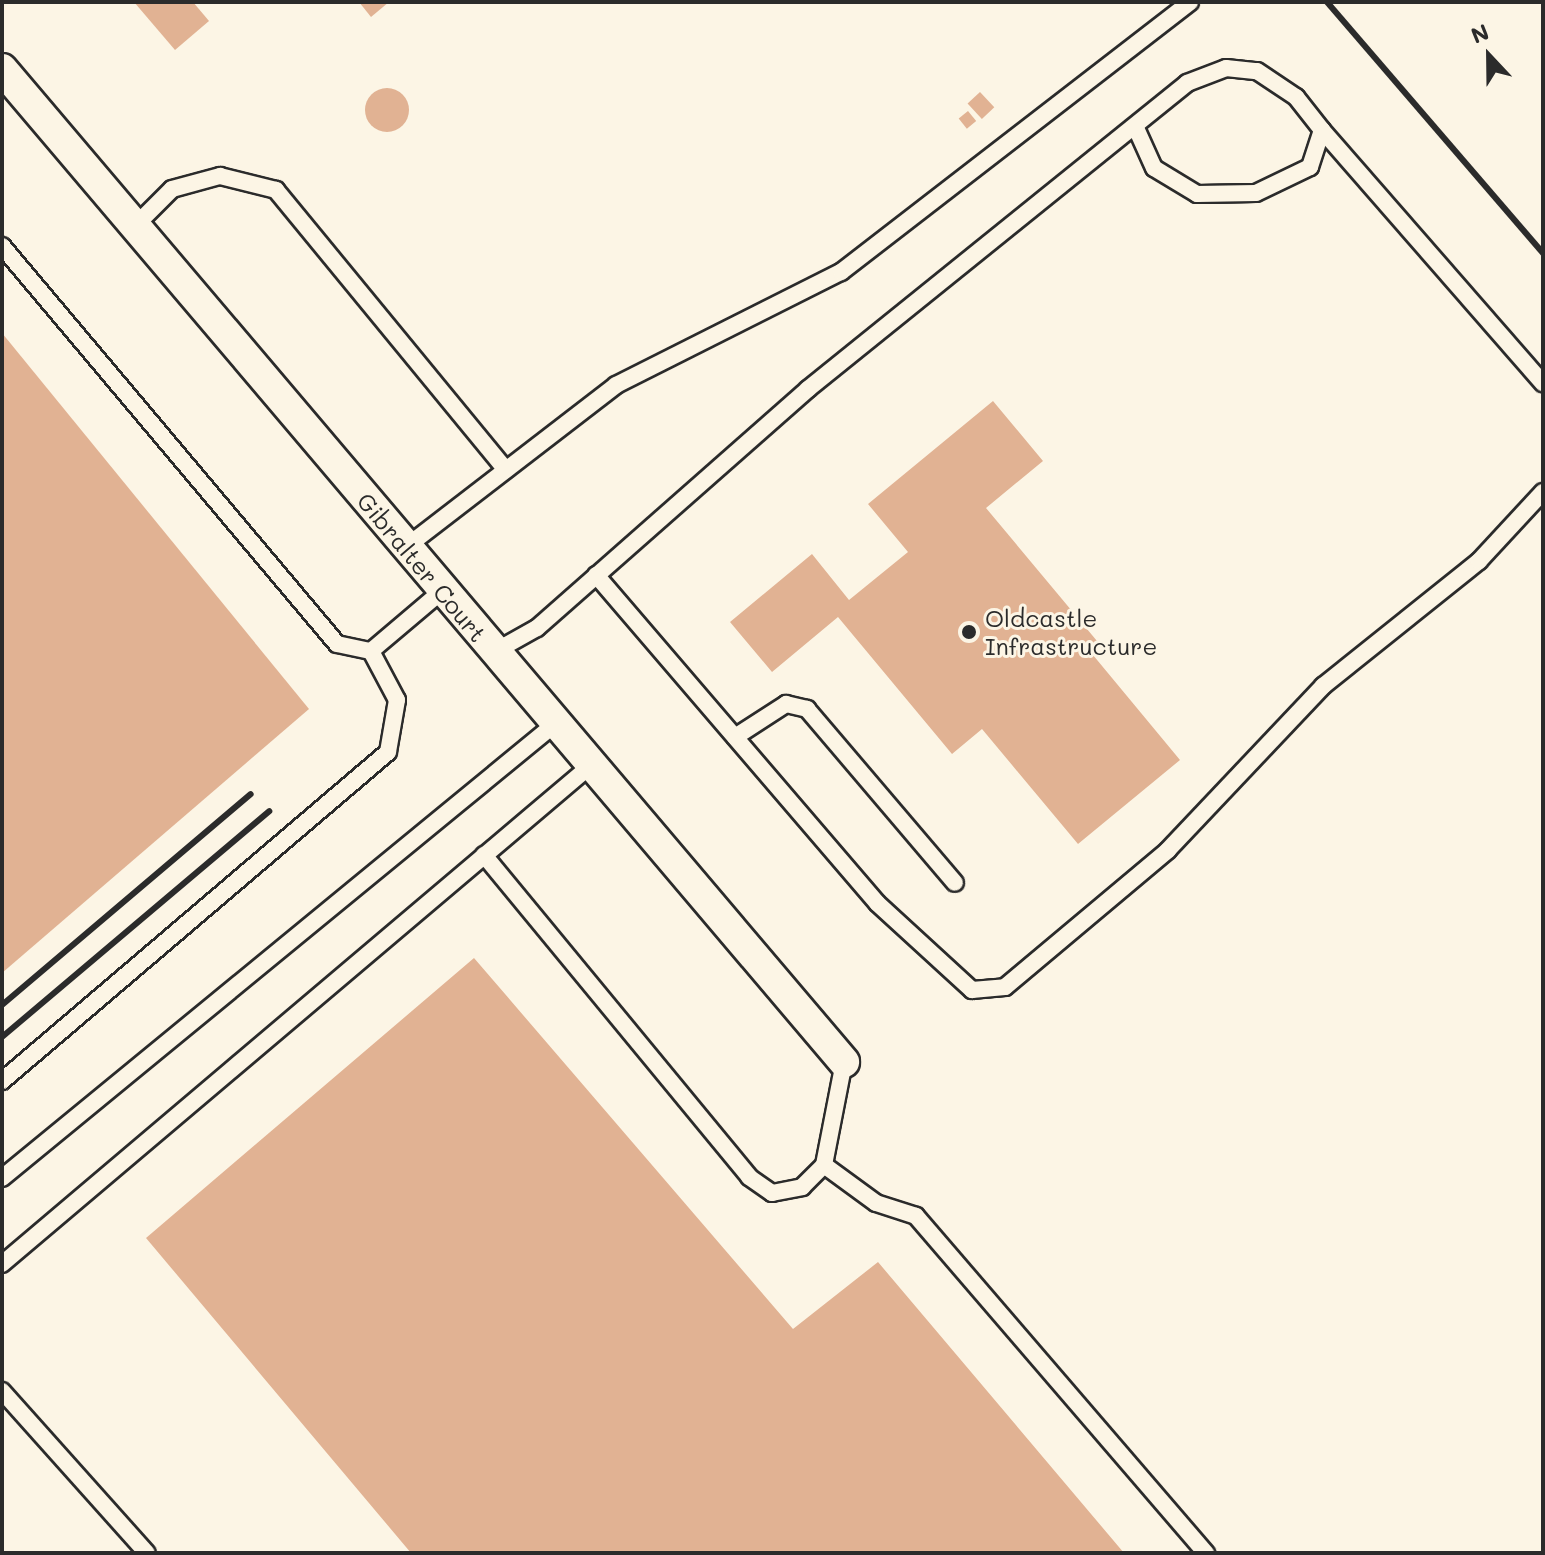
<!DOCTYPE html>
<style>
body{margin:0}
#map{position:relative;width:1545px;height:1555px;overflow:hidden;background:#fcf5e5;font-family:Mali,sans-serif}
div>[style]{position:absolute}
.building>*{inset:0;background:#e1b293;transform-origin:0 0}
.round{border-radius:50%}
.roads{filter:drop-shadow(2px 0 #2b2b2b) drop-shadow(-2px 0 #2b2b2b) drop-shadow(0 2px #2b2b2b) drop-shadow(0 -2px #2b2b2b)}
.service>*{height:16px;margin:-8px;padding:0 8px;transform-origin:8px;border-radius:8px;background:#fcf5e5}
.minor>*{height:30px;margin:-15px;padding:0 15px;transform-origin:15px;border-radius:15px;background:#fcf5e5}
.rail>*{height:6px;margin:-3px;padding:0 3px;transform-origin:3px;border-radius:3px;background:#2b2b2b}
.dots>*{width:22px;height:22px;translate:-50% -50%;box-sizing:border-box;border:4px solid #fcf5e5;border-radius:50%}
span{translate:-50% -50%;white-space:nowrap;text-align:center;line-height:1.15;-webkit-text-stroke:6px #fcf5e5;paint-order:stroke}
.street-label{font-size:24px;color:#2b2b2b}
.poi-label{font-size:24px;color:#2b2b2b}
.left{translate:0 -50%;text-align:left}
.frame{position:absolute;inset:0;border:4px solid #2b2b2b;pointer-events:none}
.north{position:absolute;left:1449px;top:16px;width:80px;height:80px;-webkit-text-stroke:6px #fcf5e5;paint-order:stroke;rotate:338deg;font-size:22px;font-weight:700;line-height:32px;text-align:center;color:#2b2b2b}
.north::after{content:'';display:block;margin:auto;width:28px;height:36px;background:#2b2b2b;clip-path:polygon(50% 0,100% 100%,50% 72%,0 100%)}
</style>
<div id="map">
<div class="building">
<div style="clip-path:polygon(134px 2px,193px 2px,209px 21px,175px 50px)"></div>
<div style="clip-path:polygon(359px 2px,389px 2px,371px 17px)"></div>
<div class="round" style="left:365px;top:88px;width:44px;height:44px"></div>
<div style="left:980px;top:92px;width:21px;height:17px;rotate:47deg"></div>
<div style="left:968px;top:111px;width:13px;height:12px;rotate:51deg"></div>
<div style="clip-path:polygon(2px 333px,309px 709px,2px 973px)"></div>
<div style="clip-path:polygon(993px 401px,1043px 461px,986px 508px,1097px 641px,1088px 649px,1180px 760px,1078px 844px,982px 729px,952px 754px,838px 617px,772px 672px,730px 622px,812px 554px,849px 600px,908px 552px,868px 504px)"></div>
<div style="clip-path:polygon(474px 958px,793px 1329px,878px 1262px,1124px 1553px,411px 1553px,146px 1238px)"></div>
</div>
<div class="roads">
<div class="service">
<div style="left:1322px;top:130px;width:336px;rotate:48.9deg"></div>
<div style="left:135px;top:226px;width:52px;rotate:-45deg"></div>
<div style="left:172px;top:189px;width:50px;rotate:-15.2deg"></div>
<div style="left:220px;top:176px;width:58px;rotate:14deg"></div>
<div style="left:276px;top:190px;width:362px;rotate:50.6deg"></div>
<div style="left:2px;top:246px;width:520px;rotate:49.91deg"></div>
<div style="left:337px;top:644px;width:35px;rotate:12deg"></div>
<div style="left:406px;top:547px;width:265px;rotate:-37.6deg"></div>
<div style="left:616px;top:385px;width:252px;rotate:-26.7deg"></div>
<div style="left:841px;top:272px;width:441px;rotate:-37.7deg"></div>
<div style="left:596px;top:575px;width:432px;rotate:49.4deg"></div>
<div style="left:877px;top:903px;width:129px;rotate:42.5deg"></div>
<div style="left:972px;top:990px;width:33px;rotate:-5deg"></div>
<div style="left:1005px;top:987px;width:213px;rotate:-40deg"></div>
<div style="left:1168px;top:850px;width:226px;rotate:-46.6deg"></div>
<div style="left:1323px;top:686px;width:200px;rotate:-38.7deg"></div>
<div style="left:1479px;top:561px;width:94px;rotate:-47.2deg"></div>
<div style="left:494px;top:652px;width:49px;rotate:-29.2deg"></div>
<div style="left:537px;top:628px;width:361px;rotate:-41.4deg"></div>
<div style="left:808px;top:389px;width:487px;rotate:-38.9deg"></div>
<div style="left:1187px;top:83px;width:42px;rotate:-21deg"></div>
<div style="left:1226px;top:68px;width:31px;rotate:6deg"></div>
<div style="left:1257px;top:71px;width:47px;rotate:33.7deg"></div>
<div style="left:1296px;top:97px;width:42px;rotate:51.8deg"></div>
<div style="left:1322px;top:130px;width:39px;rotate:108deg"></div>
<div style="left:1310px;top:167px;width:60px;rotate:154.3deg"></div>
<div style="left:1256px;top:193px;width:59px;rotate:179deg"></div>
<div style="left:1197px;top:194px;width:50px;rotate:-148.8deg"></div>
<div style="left:1154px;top:168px;width:46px;rotate:-114.3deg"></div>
<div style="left:735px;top:737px;width:61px;rotate:-32.9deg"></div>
<div style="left:786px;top:704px;width:22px;rotate:13deg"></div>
<div style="left:807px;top:709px;width:228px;rotate:49.6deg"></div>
<div style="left:484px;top:855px;width:417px;rotate:50.5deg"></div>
<div style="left:749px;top:1177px;width:28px;rotate:35deg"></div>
<div style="left:772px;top:1193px;width:31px;rotate:-11deg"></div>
<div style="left:802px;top:1187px;width:31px;rotate:-45deg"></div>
<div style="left:844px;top:1062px;width:105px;rotate:101deg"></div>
<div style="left:824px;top:1165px;width:64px;rotate:36.2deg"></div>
<div style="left:876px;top:1203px;width:42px;rotate:18deg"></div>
<div style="left:916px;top:1216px;width:445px;rotate:49.3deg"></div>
<div style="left:2px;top:1081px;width:507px;rotate:-40.44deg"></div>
<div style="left:388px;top:752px;width:53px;rotate:-80.2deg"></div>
<div style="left:397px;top:700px;width:55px;rotate:-118deg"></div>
<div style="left:371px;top:651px;width:93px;rotate:-40.2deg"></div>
<div style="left:2px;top:1178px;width:715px;rotate:-39.39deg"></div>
<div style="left:2px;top:1264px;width:771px;rotate:-40.26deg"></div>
<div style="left:2px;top:1391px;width:217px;rotate:48.2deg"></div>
</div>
<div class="minor">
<div style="left:2px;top:69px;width:1302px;rotate:49.7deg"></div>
</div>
</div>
<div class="rail">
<div style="left:1327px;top:2px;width:331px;rotate:49.3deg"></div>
<div style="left:2px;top:1005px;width:326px;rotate:-40.3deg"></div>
<div style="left:2px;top:1037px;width:350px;rotate:-40.2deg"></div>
</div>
<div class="dots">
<div style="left:969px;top:632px;background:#2b2b2b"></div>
</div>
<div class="street-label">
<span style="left:422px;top:567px;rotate:50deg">Gibralter Court</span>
</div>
<div class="poi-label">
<span class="left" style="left:985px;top:632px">Oldcastle<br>Infrastructure</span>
</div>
<div class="frame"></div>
<div class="north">N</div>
</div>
